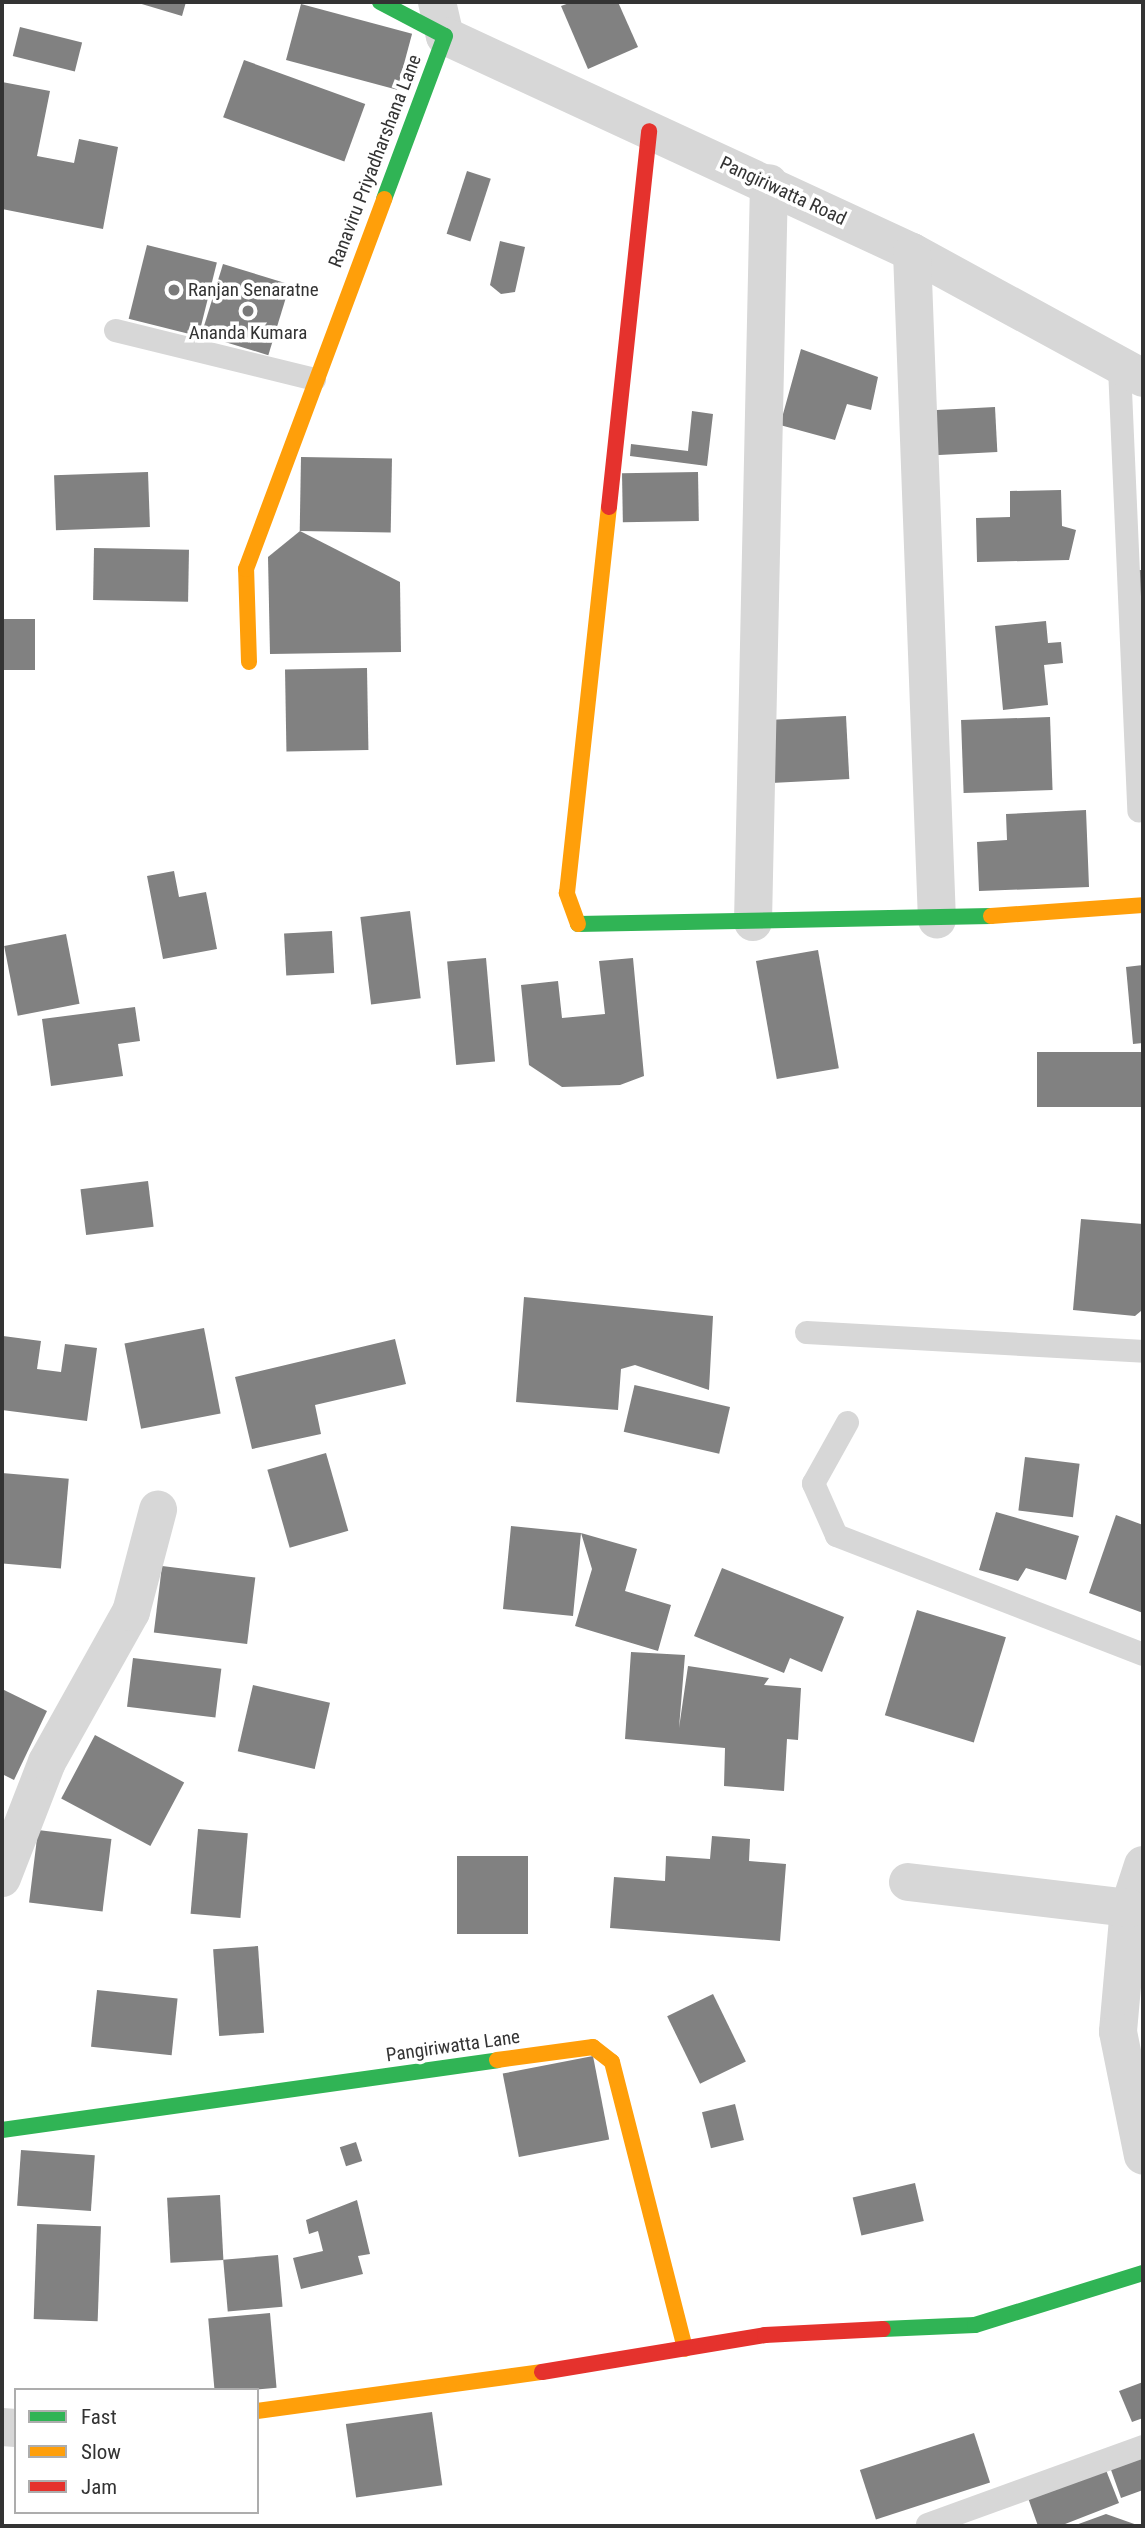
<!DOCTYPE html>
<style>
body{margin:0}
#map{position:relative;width:1145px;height:2528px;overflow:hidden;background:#fff;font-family:"Roboto Condensed",sans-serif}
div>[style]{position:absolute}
.building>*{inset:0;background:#818181;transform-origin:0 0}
.lane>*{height:23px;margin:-11.5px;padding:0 11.5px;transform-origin:11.5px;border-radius:11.5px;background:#d7d7d7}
.street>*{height:38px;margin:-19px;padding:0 19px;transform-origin:19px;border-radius:19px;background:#d7d7d7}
.fast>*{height:16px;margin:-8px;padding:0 8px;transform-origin:8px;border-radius:8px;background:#30b455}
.slow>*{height:16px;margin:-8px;padding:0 8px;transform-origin:8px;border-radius:8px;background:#ff9f0a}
.jam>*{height:16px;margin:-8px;padding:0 8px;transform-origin:8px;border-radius:8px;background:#e5322d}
.dots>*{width:19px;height:19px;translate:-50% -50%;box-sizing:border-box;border:4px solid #fff;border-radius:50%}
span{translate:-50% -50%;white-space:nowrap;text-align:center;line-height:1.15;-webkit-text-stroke:7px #fff;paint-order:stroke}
.street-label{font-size:19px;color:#333}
.poi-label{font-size:19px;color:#333}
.left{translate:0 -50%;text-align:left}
.frame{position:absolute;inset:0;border:4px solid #333;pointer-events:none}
.legend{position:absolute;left:14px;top:2388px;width:245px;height:126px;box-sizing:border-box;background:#fff;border:2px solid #adadad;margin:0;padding:9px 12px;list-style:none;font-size:21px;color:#333}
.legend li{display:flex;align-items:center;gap:14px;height:35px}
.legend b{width:35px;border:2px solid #adadad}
</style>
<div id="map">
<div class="building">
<div style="clip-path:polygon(135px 2px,186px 2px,182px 16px)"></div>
<div style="clip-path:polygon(572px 2px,618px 2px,638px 47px,588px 69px,561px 6px)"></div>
<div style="left:301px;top:4px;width:115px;height:58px;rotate:15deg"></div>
<div style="left:20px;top:27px;width:64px;height:30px;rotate:14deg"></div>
<div style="left:244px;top:60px;width:129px;height:61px;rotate:20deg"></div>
<div style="clip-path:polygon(2px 82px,50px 91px,37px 156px,74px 163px,79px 139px,118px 147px,103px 229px,2px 209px)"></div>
<div style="left:467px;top:171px;width:25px;height:66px;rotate:18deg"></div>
<div style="clip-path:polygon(500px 241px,525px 247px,515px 292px,501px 294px,490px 285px)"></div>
<div style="left:147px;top:245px;width:72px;height:76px;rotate:14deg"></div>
<div style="left:223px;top:264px;width:70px;height:74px;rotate:17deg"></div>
<div style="clip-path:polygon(801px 349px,878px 377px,871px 410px,847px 404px,835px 440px,780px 425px)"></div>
<div style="left:995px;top:407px;width:45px;height:68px;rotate:87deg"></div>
<div style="clip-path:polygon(692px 411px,713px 414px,707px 466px,630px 456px,631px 444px,688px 451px)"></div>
<div style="left:301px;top:457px;width:91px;height:74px;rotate:1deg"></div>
<div style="left:148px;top:472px;width:55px;height:94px;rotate:88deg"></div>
<div style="left:698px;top:472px;width:49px;height:76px;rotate:89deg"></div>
<div style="clip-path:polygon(1061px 490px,1062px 526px,1076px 530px,1069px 560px,977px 562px,976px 518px,1010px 517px,1010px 491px)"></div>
<div style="clip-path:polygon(300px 531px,400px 582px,401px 652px,270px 654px,268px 557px)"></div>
<div style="left:94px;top:548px;width:95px;height:52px;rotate:1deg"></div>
<div style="left:1134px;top:570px;width:9px;height:48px"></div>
<div style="left:2px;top:619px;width:33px;height:51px"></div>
<div style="clip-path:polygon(1046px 621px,1048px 643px,1061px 642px,1063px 663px,1044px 665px,1048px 705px,1003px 710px,995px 626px)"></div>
<div style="left:367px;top:668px;width:82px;height:82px;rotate:89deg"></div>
<div style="left:846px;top:716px;width:63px;height:83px;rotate:87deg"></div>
<div style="left:1050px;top:717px;width:73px;height:89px;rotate:88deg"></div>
<div style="clip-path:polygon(1086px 810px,1089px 887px,979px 891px,977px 842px,1007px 840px,1006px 814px)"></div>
<div style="clip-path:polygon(174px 871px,179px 897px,206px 892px,217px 949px,163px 959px,147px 876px)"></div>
<div style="left:410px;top:911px;width:88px;height:50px;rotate:83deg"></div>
<div style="left:332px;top:931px;width:42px;height:48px;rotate:87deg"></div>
<div style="left:66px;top:934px;width:71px;height:63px;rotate:79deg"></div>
<div style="left:818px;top:950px;width:120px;height:63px;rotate:80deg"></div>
<div style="left:486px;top:958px;width:104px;height:39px;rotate:85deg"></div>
<div style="clip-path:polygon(633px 958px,644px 1076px,620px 1085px,562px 1087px,529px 1065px,521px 985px,558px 981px,562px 1018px,605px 1014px,599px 961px)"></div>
<div style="clip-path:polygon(1143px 965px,1143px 1043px,1133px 1044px,1126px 967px)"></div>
<div style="clip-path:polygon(135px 1007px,140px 1041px,118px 1044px,123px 1076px,51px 1086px,42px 1019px)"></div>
<div style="left:1143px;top:1052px;width:55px;height:106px;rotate:90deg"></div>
<div style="left:148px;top:1181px;width:46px;height:68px;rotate:83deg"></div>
<div style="clip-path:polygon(1081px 1219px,1143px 1224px,1141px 1311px,1135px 1316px,1073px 1310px)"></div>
<div style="clip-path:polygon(524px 1297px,713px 1316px,709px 1390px,635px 1365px,621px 1369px,618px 1410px,516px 1402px)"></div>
<div style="left:204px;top:1328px;width:87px;height:81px;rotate:79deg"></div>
<div style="clip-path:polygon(3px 1336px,41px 1341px,37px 1369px,61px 1372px,65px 1344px,97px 1348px,87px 1421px,2px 1410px)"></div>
<div style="clip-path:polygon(395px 1339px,406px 1384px,315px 1405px,321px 1434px,252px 1449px,235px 1377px)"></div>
<div style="left:730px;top:1407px;width:48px;height:98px;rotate:103deg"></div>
<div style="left:326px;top:1453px;width:81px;height:61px;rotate:74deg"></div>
<div style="left:1025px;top:1457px;width:55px;height:54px;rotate:7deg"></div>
<div style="left:2px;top:1473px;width:67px;height:90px;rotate:5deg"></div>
<div style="clip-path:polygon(996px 1512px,1079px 1536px,1066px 1580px,1026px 1568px,1018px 1581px,979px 1570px)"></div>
<div style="clip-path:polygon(1116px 1515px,1143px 1525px,1143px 1613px,1089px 1593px)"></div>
<div style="clip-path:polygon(511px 1526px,581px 1533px,637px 1549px,625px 1591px,671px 1605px,658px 1651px,575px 1626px,592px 1569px,581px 1533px,573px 1616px,503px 1609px)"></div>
<div style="left:162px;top:1566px;width:94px;height:67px;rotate:7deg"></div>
<div style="clip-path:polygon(722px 1568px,844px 1617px,822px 1672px,790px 1658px,784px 1673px,694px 1636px)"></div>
<div style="left:917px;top:1610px;width:93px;height:110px;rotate:17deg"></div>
<div style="clip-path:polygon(631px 1652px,685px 1655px,679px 1728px,688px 1666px,769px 1678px,764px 1685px,801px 1688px,798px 1740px,787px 1739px,784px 1791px,724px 1786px,725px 1748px,625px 1739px)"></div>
<div style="left:133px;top:1658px;width:89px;height:49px;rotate:7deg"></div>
<div style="left:253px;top:1685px;width:79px;height:68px;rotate:13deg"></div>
<div style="clip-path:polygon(2px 1689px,47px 1711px,14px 1780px,2px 1774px)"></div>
<div style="left:95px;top:1735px;width:101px;height:72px;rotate:28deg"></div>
<div style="left:198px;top:1829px;width:50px;height:85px;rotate:5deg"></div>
<div style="left:38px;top:1830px;width:74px;height:73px;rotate:7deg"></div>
<div style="clip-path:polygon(712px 1836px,750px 1839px,749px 1861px,786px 1864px,780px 1941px,610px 1928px,614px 1877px,665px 1881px,666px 1856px,710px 1859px)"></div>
<div style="left:528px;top:1856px;width:78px;height:71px;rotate:90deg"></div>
<div style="left:258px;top:1946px;width:87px;height:45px;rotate:86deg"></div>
<div style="left:97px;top:1990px;width:81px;height:57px;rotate:6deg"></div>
<div style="left:713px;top:1994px;width:75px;height:51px;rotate:64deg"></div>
<div style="left:593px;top:2056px;width:85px;height:92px;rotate:79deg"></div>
<div style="left:735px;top:2104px;width:37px;height:34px;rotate:76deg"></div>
<div style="left:356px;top:2142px;width:20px;height:17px;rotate:72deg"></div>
<div style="left:21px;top:2150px;width:74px;height:56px;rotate:4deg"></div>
<div style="left:915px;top:2183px;width:39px;height:64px;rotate:77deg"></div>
<div style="left:220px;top:2195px;width:65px;height:53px;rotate:87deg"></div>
<div style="clip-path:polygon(357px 2200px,370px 2254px,358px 2256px,363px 2274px,301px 2289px,293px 2258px,323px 2251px,318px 2231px,309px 2234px,306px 2220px)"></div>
<div style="left:37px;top:2224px;width:64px;height:95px;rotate:2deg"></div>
<div style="left:278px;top:2255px;width:52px;height:55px;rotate:85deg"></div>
<div style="left:270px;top:2313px;width:75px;height:62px;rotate:85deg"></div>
<div style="clip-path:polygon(1143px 2382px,1143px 2418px,1132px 2422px,1119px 2391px)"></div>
<div style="left:432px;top:2412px;width:74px;height:87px;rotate:82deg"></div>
<div style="left:974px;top:2433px;width:52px;height:120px;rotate:72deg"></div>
<div style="clip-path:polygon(1143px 2457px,1143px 2490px,1121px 2498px,1110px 2467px)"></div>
<div style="clip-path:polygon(1104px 2465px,1119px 2503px,1060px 2526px,1038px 2526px,1027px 2495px)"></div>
<div style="clip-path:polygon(1106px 2514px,1140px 2526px,1073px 2526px)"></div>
</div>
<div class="lane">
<div style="left:115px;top:330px;width:205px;rotate:13.8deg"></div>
<div style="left:1119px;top:367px;width:444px;rotate:87.5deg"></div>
<div style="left:806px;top:1332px;width:338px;rotate:3.2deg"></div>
<div style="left:847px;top:1422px;width:70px;rotate:119.1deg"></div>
<div style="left:813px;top:1483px;width:57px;rotate:66.1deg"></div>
<div style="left:836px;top:1535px;width:329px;rotate:21.2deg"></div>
<div style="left:927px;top:2524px;width:230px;rotate:-19.9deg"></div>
</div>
<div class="street">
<div style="left:437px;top:2px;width:35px;rotate:77deg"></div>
<div style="left:445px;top:36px;width:515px;rotate:24.82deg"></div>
<div style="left:912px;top:252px;width:263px;rotate:28.6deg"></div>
<div style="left:912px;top:252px;width:668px;rotate:87.86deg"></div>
<div style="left:753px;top:922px;width:739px;rotate:-88.76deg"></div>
<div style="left:1143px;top:1865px;width:45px;rotate:108deg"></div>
<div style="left:1129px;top:1908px;width:124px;rotate:95.1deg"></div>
<div style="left:1118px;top:2032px;width:126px;rotate:78.6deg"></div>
<div style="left:2px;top:1878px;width:124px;rotate:-68.8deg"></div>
<div style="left:47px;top:1762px;width:172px;rotate:-60.8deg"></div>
<div style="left:131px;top:1612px;width:106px;rotate:-75.2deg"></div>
<div style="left:908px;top:1882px;width:223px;rotate:6.7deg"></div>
<div style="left:2px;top:2427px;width:14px;rotate:4deg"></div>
</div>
<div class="fast">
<div style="left:380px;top:2px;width:73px;rotate:27.6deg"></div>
<div style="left:445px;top:36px;width:174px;rotate:110.5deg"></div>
<div style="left:578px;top:924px;width:413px;rotate:-1.1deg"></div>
<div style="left:2px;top:2130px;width:500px;rotate:-8deg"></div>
<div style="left:883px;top:2329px;width:92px;rotate:-2.5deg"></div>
<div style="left:975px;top:2325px;width:176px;rotate:-17.2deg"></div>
</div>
<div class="slow">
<div style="left:249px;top:662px;width:93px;rotate:-91.8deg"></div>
<div style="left:246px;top:569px;width:395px;rotate:-69.5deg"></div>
<div style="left:991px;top:916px;width:152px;rotate:-4.1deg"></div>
<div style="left:578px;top:924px;width:33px;rotate:-110deg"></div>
<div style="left:567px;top:893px;width:388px;rotate:-83.8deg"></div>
<div style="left:497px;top:2060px;width:97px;rotate:-7.7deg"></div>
<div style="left:593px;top:2047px;width:24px;rotate:38deg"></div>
<div style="left:612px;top:2062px;width:296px;rotate:75.7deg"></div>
<div style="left:257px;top:2411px;width:288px;rotate:-7.8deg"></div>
</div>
<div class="jam">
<div style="left:609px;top:507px;width:378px;rotate:-83.9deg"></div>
<div style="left:542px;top:2372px;width:226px;rotate:-9.4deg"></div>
<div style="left:765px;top:2335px;width:118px;rotate:-2.9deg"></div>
</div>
<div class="dots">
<div style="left:174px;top:290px;background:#7a7a7a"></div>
<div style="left:248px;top:311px;background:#7a7a7a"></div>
</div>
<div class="street-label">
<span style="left:375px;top:161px;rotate:-69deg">Ranaviru Priyadharshana Lane</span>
<span style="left:783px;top:191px;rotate:25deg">Pangiriwatta Road</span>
<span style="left:453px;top:2046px;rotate:-8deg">Pangiriwatta Lane</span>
</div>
<div class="poi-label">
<span class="left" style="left:188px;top:290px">Ranjan Senaratne</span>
<span style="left:248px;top:333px">Ananda Kumara</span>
</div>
<div class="frame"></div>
<ul class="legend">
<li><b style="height:9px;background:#30b455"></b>Fast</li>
<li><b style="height:9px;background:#ff9f0a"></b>Slow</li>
<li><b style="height:9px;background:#e5322d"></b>Jam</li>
</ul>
</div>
